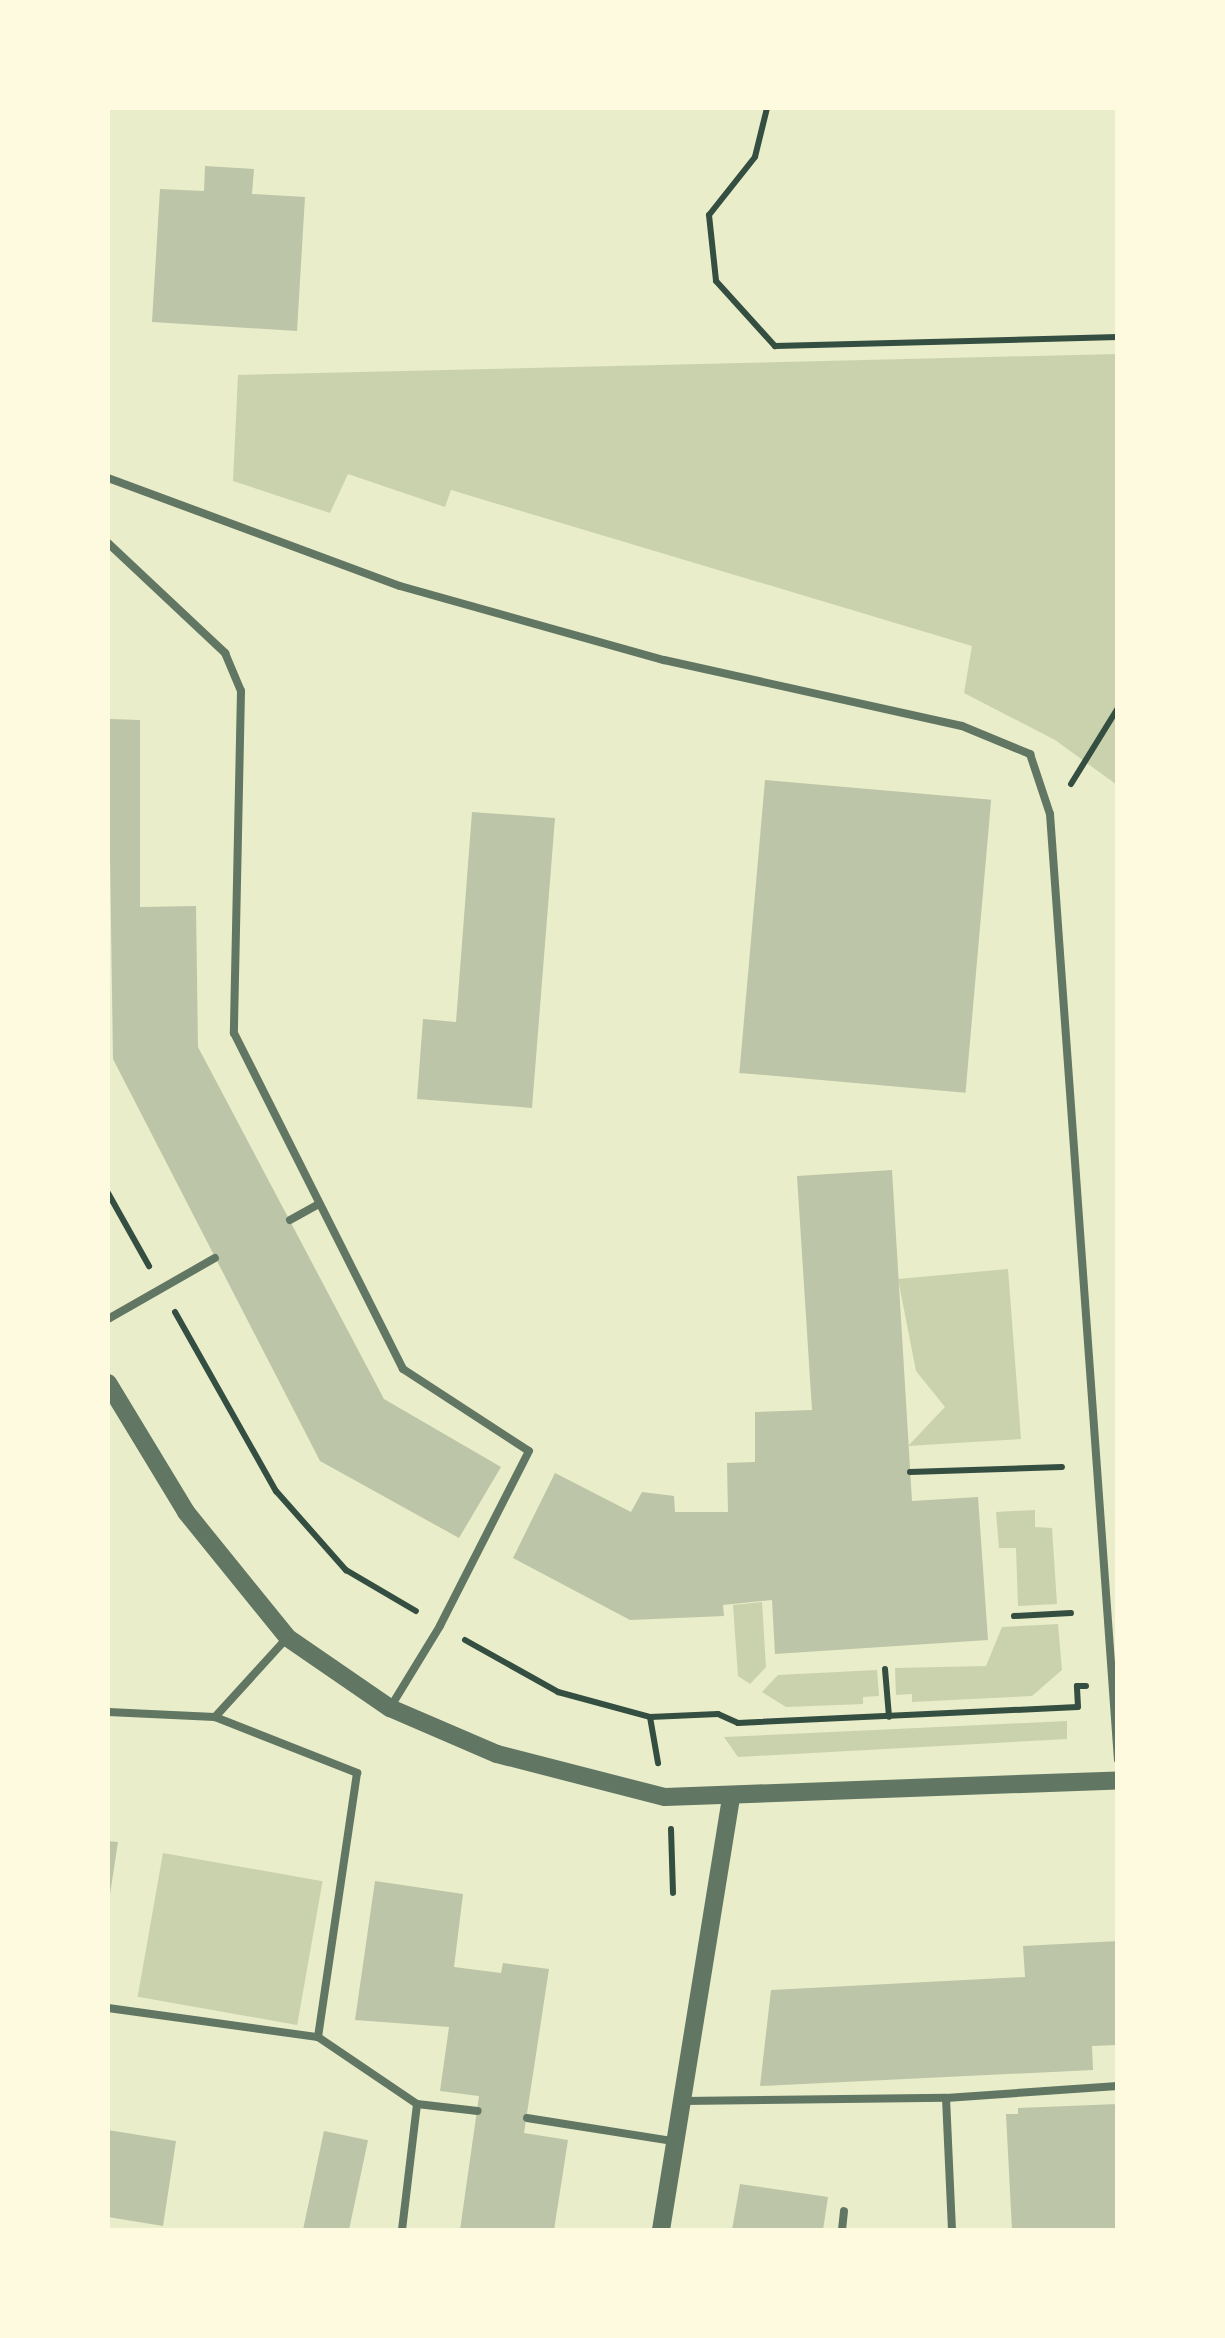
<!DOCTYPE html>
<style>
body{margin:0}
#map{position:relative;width:1225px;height:2338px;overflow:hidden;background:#e9edc9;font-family:"Alegreya Sans",sans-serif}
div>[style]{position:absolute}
.green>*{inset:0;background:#cad2ad;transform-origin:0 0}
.building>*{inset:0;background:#bcc5a7;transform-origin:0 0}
.path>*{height:6px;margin:-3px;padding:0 3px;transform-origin:3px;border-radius:3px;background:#344e41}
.service>*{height:8px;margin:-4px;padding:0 4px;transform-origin:4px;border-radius:4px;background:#617663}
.tertiary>*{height:18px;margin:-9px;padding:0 9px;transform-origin:9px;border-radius:9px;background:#617663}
span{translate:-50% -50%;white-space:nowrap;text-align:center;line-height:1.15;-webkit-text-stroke:10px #fefae0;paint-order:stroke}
.frame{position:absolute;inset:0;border:110px solid #fefae0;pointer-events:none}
</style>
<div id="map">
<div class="green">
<div style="clip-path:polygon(1117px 354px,1117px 785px,1055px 740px,964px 693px,972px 646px,451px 490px,445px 507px,348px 474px,330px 513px,233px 481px,238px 375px)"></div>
<div style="clip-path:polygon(1008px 1269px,1021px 1439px,908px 1446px,945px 1407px,916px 1371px,898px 1279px)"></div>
<div style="clip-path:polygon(1035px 1510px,1035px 1527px,1052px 1528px,1057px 1604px,1018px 1606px,1016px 1548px,999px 1548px,996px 1512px)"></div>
<div style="clip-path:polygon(762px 1602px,766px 1667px,750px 1684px,738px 1676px,733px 1605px)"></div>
<div style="clip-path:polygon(1058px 1624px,1062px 1670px,1032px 1696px,912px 1702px,912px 1694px,896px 1695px,895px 1668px,986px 1666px,1002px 1627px)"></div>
<div style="clip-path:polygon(877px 1670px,879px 1696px,863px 1697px,863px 1704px,786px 1707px,762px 1692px,778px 1675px)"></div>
<div style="clip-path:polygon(1067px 1721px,1067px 1739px,738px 1757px,724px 1737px)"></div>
<div style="left:163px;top:1853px;width:162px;height:146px;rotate:10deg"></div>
</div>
<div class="building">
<div style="clip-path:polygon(205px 166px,254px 169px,252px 194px,305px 197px,297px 331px,152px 322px,160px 189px,204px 191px)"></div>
<div style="clip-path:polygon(108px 719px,140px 720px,140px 907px,196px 906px,198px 1047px,384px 1399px,501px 1467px,459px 1538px,320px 1461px,113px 1059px)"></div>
<div style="left:765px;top:780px;width:227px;height:294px;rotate:5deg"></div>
<div style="clip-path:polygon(472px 812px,555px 818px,532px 1108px,417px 1099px,423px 1019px,456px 1022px)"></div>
<div style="clip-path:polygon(892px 1170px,912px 1501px,978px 1497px,988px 1640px,775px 1654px,772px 1600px,723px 1605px,724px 1616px,630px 1620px,513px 1558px,555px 1473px,631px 1512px,642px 1492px,674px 1496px,675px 1512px,728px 1512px,727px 1463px,755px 1462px,755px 1412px,812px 1410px,797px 1176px)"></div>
<div style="clip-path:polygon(108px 1841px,118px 1842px,110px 1894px,108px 1894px)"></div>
<div style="clip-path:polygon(375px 1881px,463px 1894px,454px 1967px,501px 1973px,503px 1963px,549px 1969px,524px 2133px,568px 2140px,554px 2230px,460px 2230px,479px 2096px,440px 2091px,449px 2027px,355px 2020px)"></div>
<div style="clip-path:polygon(1118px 1941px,1118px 2045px,1092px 2046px,1093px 2070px,760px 2086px,771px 1990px,1025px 1977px,1023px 1946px)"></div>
<div style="clip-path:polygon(1118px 2104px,1118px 2230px,1012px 2230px,1006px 2114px,1018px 2114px,1018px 2108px)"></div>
<div style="clip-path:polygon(108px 2130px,176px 2141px,163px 2226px,108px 2217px)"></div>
<div style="left:324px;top:2131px;width:45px;height:100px;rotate:12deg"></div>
<div style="clip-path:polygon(740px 2184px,828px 2197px,823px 2230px,732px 2230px)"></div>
</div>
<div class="path">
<div style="left:767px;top:108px;width:50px;rotate:103.8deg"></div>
<div style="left:755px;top:157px;width:74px;rotate:128.4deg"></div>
<div style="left:709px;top:215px;width:66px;rotate:83.9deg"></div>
<div style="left:716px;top:281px;width:88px;rotate:47.8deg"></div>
<div style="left:775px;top:346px;width:343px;rotate:-1.5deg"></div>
<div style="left:1071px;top:784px;width:89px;rotate:-58.3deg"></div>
<div style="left:108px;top:1193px;width:84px;rotate:60.7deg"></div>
<div style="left:175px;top:1312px;width:206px;rotate:60.6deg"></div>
<div style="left:276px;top:1491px;width:106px;rotate:48.5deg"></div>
<div style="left:346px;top:1570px;width:81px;rotate:30.4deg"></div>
<div style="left:910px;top:1472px;width:152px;rotate:-1.9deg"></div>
<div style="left:1014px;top:1616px;width:57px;rotate:-3deg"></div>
<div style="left:465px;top:1640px;width:107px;rotate:29.2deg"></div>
<div style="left:558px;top:1692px;width:95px;rotate:15.2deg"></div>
<div style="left:650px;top:1717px;width:68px;rotate:-2.5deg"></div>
<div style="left:718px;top:1714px;width:22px;rotate:24deg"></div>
<div style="left:738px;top:1723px;width:340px;rotate:-2.7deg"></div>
<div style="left:1078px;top:1707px;width:21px;rotate:-93deg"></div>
<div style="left:1077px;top:1686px;width:9px"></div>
<div style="left:885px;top:1669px;width:48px;rotate:85.2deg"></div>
<div style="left:650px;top:1717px;width:47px;rotate:80.1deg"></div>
<div style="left:671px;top:1829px;width:64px;rotate:88.2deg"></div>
</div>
<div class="service">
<div style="left:108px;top:478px;width:311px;rotate:20.3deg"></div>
<div style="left:400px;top:586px;width:274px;rotate:15.7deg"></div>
<div style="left:664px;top:660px;width:305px;rotate:12.5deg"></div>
<div style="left:962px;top:726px;width:74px;rotate:22.4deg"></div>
<div style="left:1030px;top:754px;width:63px;rotate:71.6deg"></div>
<div style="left:1050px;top:814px;width:948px;rotate:85.89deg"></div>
<div style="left:108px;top:543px;width:161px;rotate:43.2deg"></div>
<div style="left:225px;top:653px;width:41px;rotate:67.2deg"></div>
<div style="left:241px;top:691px;width:342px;rotate:91.2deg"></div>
<div style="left:234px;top:1033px;width:376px;rotate:63.3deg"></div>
<div style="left:403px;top:1369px;width:150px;rotate:33.1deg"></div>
<div style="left:529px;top:1451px;width:196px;rotate:117deg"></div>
<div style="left:440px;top:1626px;width:96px;rotate:121.4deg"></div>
<div style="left:290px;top:1220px;width:33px;rotate:-29deg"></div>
<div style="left:108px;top:1319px;width:123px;rotate:-29.7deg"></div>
<div style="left:108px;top:1712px;width:107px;rotate:2.7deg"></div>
<div style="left:215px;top:1717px;width:153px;rotate:21.5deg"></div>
<div style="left:357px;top:1773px;width:267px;rotate:98.4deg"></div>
<div style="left:215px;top:1717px;width:105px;rotate:-47.7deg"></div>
<div style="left:108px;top:2008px;width:212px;rotate:7.9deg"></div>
<div style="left:318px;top:2037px;width:120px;rotate:34.1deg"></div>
<div style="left:417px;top:2104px;width:61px;rotate:6.5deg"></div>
<div style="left:946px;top:2098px;width:132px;rotate:87.4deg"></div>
<div style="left:683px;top:2101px;width:263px;rotate:-0.7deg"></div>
<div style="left:946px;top:2098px;width:172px;rotate:-4deg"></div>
<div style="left:527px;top:2118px;width:148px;rotate:9deg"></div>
<div style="left:402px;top:2230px;width:127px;rotate:-83.2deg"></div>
<div style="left:842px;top:2230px;width:19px;rotate:-84deg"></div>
</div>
<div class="tertiary">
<div style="left:108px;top:1383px;width:151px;rotate:58.8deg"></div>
<div style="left:186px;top:1512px;width:162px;rotate:51deg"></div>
<div style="left:288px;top:1638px;width:124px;rotate:34.5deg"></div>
<div style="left:390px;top:1708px;width:116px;rotate:23.3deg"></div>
<div style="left:497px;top:1754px;width:173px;rotate:14.4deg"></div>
<div style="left:665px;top:1797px;width:453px;rotate:-2.1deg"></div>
<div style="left:661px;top:2230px;width:437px;rotate:-80.8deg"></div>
</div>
<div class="frame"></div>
</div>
